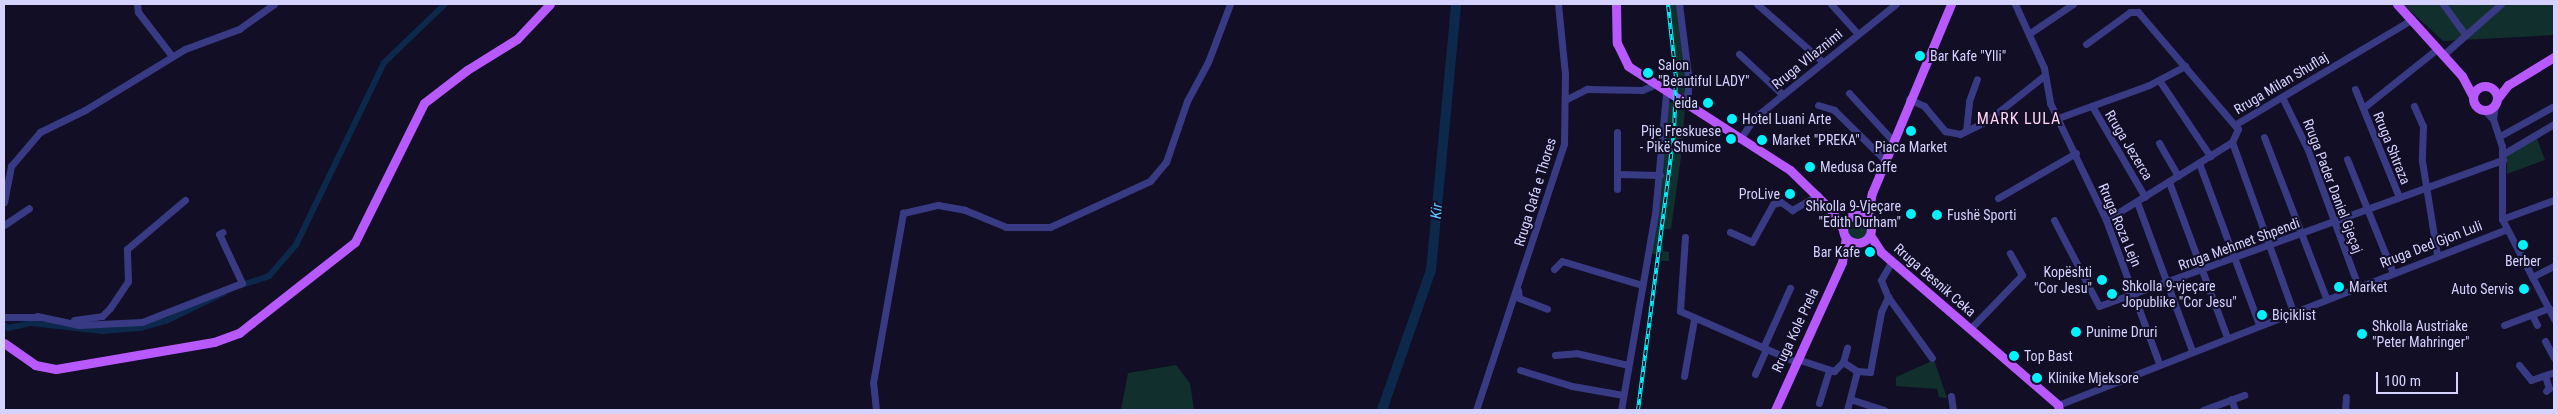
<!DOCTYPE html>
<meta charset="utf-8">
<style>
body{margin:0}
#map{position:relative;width:2558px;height:414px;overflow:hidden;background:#110e25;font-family:"Roboto Condensed",sans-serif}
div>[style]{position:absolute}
.green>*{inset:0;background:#112f2c}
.round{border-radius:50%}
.canal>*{height:5.5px;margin:-2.75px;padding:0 2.75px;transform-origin:2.75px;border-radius:2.75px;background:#0c284b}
.river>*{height:10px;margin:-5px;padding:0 5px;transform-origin:5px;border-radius:5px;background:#0c284b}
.minor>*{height:7px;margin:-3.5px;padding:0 3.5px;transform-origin:3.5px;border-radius:3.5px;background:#393a84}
.major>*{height:9px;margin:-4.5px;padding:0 4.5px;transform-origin:4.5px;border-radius:4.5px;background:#b859ff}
.major>.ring{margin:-4.5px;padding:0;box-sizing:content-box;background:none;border:9px solid #b859ff;border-radius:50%}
.rail>*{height:4px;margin-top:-2px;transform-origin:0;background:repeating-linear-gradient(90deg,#110e25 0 5.5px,#00f3fd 0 11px);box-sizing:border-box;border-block:1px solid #00f3fd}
.dots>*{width:14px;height:14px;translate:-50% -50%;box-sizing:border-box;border:2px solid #110e25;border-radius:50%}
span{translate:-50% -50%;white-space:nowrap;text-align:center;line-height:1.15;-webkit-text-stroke:4px #110e25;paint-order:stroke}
.poi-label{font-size:14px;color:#d5d2ff}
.left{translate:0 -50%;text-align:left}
.right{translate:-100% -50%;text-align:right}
.street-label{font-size:14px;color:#d5d2ff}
.water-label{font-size:15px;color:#60bfff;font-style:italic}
.quarter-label{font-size:16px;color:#ffd4f2;letter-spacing:1px}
.frame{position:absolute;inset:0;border:5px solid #d5d2ff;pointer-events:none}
.scale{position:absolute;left:2376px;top:372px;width:82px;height:22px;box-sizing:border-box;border:2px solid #d5d2ff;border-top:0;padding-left:6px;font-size:15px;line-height:18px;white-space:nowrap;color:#d5d2ff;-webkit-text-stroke:4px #110e25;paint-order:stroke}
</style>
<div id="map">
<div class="green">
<div style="clip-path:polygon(1670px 4px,1677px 4px,1685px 61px,1685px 97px,1679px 93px)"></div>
<div style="clip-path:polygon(2403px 4px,2554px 4px,2554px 35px,2443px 41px)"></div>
<div style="clip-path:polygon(1669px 102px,1675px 104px,1671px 146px,1658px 254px,1651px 254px)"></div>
<div style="clip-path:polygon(1679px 106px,1685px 109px,1681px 157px,1671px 229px,1664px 229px,1663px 236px,1663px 251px,1669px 252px,1669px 261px,1662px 261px,1661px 260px,1663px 228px)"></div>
<div style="clip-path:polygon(2536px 136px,2545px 160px,2507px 174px,2506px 153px)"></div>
<div class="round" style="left:1847px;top:220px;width:20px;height:20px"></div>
<div style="clip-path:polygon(1934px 360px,1947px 398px,1939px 397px,1937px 389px,1896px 386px,1896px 377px)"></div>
<div style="clip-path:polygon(1176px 365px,1190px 383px,1194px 410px,1121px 410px,1128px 373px)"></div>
</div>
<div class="canal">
<div style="left:239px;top:286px;width:32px;rotate:-18deg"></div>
<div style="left:269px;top:276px;width:41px;rotate:-48.9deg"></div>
<div style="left:296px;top:245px;width:202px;rotate:-64.2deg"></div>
<div style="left:384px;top:63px;width:85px;rotate:-44deg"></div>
<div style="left:4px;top:325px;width:5px;rotate:37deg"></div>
<div style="left:8px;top:328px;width:24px;rotate:-12deg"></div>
<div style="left:31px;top:323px;width:72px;rotate:6.3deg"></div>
<div style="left:103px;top:331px;width:38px;rotate:-5deg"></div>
<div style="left:141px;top:328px;width:26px;rotate:-16deg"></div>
<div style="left:166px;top:321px;width:64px;rotate:-25.8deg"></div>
</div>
<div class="river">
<div style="left:1382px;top:410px;width:148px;rotate:-70.7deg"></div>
<div style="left:1431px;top:270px;width:267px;rotate:-84.6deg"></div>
</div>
<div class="minor">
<div style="left:137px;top:4px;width:8px;rotate:83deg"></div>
<div style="left:138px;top:12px;width:56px;rotate:52.3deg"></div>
<div style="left:1679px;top:4px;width:71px;rotate:82.7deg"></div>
<div style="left:1688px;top:74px;width:18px;rotate:90deg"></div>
<div style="left:1688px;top:92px;width:12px;rotate:114deg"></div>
<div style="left:1757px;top:4px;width:88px;rotate:41.3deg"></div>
<div style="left:1831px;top:4px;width:40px;rotate:48deg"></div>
<div style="left:2015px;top:4px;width:70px;rotate:65.6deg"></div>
<div style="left:2044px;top:68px;width:36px;rotate:80deg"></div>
<div style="left:2050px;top:103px;width:130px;rotate:64.4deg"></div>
<div style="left:2106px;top:220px;width:153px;rotate:69.7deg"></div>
<div style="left:2443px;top:4px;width:37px;rotate:54deg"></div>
<div style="left:2030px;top:33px;width:52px;rotate:-34deg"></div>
<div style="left:2086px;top:44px;width:54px;rotate:-36deg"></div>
<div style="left:2130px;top:12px;width:8px"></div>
<div style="left:2138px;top:12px;width:154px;rotate:49.5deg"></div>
<div style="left:2238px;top:129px;width:14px;rotate:115deg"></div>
<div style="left:2232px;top:142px;width:148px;rotate:148.2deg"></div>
<div style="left:1739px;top:54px;width:60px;rotate:43deg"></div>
<div style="left:2443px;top:55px;width:77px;rotate:-41.3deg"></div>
<div style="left:2159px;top:80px;width:92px;rotate:56.1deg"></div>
<div style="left:2355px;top:89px;width:117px;rotate:67.8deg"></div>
<div style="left:1849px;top:93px;width:65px;rotate:47.5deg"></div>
<div style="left:2282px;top:97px;width:59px;rotate:63.9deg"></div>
<div style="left:2308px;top:150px;width:145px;rotate:69.8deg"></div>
<div style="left:1909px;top:99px;width:17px;rotate:25deg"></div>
<div style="left:1924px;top:106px;width:33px;rotate:50deg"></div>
<div style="left:1945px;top:131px;width:15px;rotate:11deg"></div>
<div style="left:1960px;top:134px;width:30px;rotate:-26deg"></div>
<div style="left:1987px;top:121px;width:74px;rotate:-38.4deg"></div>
<div style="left:1565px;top:100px;width:25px;rotate:-27deg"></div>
<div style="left:1587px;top:89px;width:55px;rotate:1deg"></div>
<div style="left:1642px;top:90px;width:13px;rotate:-23deg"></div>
<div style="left:1818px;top:105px;width:17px;rotate:17deg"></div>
<div style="left:1834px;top:110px;width:71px;rotate:44.4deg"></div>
<div style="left:2092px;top:106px;width:105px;rotate:59.8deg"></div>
<div style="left:2414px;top:106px;width:22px;rotate:66deg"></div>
<div style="left:2423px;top:126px;width:35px;rotate:92deg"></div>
<div style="left:2422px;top:161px;width:95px;rotate:80.9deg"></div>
<div style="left:2363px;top:108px;width:95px;rotate:-38.6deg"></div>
<div style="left:2484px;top:110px;width:13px;rotate:45deg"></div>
<div style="left:2493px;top:119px;width:28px;rotate:72deg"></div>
<div style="left:2502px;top:146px;width:73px;rotate:90deg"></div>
<div style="left:2502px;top:219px;width:113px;rotate:62.5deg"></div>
<div style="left:2058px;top:118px;width:97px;rotate:-19.9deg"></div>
<div style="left:2149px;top:85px;width:41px;rotate:-27.8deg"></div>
<div style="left:2493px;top:119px;width:14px;rotate:-82deg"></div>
<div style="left:2236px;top:124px;width:204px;rotate:-30.7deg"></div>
<div style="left:1966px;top:131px;width:30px;rotate:-84deg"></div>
<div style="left:1969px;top:101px;width:23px;rotate:-70deg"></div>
<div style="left:2500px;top:136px;width:60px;rotate:-29.1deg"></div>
<div style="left:2264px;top:137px;width:173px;rotate:68.9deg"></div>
<div style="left:1740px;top:139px;width:25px;rotate:-56deg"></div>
<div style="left:1754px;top:118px;width:182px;rotate:-38.8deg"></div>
<div style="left:2232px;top:142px;width:180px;rotate:70.2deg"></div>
<div style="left:2159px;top:143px;width:38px;rotate:60deg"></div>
<div style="left:2503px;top:154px;width:59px;rotate:-30.5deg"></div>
<div style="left:2347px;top:159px;width:123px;rotate:68deg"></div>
<div style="left:2199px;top:163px;width:172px;rotate:69.6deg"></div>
<div style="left:1618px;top:174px;width:42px;rotate:1.4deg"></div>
<div style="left:2169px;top:182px;width:165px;rotate:69.5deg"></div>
<div style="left:1617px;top:189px;width:57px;rotate:-90deg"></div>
<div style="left:1998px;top:198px;width:90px;rotate:-30deg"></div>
<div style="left:4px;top:202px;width:37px;rotate:-79deg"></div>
<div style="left:11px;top:166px;width:45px;rotate:-49.5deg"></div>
<div style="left:40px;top:132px;width:50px;rotate:-26.1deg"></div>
<div style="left:85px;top:110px;width:117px;rotate:-31.4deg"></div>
<div style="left:185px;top:49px;width:58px;rotate:-20.3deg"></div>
<div style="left:239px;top:29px;width:43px;rotate:-35.5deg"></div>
<div style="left:2137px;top:202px;width:159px;rotate:69.7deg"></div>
<div style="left:2502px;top:219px;width:55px;rotate:-20.1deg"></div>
<div style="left:2054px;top:220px;width:97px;rotate:62.4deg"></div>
<div style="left:2099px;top:306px;width:430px;rotate:-19.9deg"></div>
<div style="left:4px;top:225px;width:30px;rotate:-34deg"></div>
<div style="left:1730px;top:232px;width:24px;rotate:24deg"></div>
<div style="left:1752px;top:242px;width:43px;rotate:-61.1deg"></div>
<div style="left:1773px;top:204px;width:8px;rotate:-14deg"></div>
<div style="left:1781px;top:202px;width:14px;rotate:36deg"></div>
<div style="left:1792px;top:210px;width:30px;rotate:-30deg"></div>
<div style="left:1685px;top:237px;width:74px;rotate:93.9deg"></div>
<div style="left:1680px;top:311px;width:127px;rotate:23.7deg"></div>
<div style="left:1892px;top:261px;width:22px;rotate:120deg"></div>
<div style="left:1881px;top:280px;width:18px;rotate:68deg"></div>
<div style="left:1888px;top:297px;width:75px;rotate:54.2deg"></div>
<div style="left:1554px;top:269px;width:11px;rotate:-45deg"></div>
<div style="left:1562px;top:261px;width:84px;rotate:16.7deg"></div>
<div style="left:2532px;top:277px;width:25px;rotate:-27deg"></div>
<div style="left:1518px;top:290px;width:8px;rotate:83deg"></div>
<div style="left:1519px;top:298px;width:30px;rotate:21deg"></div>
<div style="left:2532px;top:315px;width:11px;rotate:63deg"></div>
<div style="left:37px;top:316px;width:43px;rotate:12.1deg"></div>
<div style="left:79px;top:325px;width:63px;rotate:-2.7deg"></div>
<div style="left:142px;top:322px;width:107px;rotate:-21.3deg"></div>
<div style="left:242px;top:283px;width:54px;rotate:-115.1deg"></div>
<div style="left:219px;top:234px;width:4px;rotate:-27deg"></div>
<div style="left:4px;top:317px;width:37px"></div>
<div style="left:74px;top:320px;width:28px;rotate:-8deg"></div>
<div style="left:102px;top:316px;width:11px;rotate:-45deg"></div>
<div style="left:110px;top:308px;width:32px;rotate:-56deg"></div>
<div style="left:128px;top:281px;width:32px;rotate:-92deg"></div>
<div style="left:127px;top:249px;width:76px;rotate:-40.2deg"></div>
<div style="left:2504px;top:325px;width:48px;rotate:-20.7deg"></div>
<div style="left:1970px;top:329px;width:75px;rotate:-46.1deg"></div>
<div style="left:2022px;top:275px;width:25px;rotate:-119deg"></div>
<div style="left:2545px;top:341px;width:19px;rotate:62deg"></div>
<div style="left:1763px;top:348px;width:66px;rotate:-65.8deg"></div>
<div style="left:1555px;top:355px;width:21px;rotate:-5deg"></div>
<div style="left:1576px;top:353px;width:53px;rotate:13deg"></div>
<div style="left:1797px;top:359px;width:39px;rotate:18deg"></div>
<div style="left:1834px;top:371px;width:13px;rotate:-45deg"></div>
<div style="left:1843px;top:362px;width:15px;rotate:-74deg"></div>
<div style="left:1843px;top:362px;width:17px;rotate:33deg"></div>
<div style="left:1857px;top:371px;width:13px;rotate:4deg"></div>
<div style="left:1870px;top:372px;width:61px;rotate:-79.6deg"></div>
<div style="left:1881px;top:312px;width:17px;rotate:-65deg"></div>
<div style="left:2519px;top:365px;width:19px;rotate:51deg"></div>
<div style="left:2531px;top:380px;width:24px;rotate:-19deg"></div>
<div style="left:1520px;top:370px;width:54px;rotate:17.1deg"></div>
<div style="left:1572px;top:386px;width:52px;rotate:10deg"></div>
<div style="left:1755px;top:374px;width:27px;rotate:-66deg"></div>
<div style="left:1684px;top:376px;width:58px;rotate:-80deg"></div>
<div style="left:2545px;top:376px;width:13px;rotate:72deg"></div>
<div style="left:2549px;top:388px;width:4px;rotate:135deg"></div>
<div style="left:1951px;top:396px;width:14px;rotate:82deg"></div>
<div style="left:1850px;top:399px;width:36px;rotate:18deg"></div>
<div style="left:2231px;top:399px;width:12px;rotate:70deg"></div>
<div style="left:1819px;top:403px;width:34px;rotate:-73deg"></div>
<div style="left:2058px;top:405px;width:482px;rotate:-21.4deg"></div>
<div style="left:876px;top:410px;width:27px;rotate:-96deg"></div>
<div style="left:873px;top:383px;width:173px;rotate:-80deg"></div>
<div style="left:903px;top:213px;width:36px;rotate:-13deg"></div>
<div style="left:938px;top:205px;width:27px;rotate:10deg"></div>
<div style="left:965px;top:210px;width:44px;rotate:22.5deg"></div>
<div style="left:1006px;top:227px;width:44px"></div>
<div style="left:1050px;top:227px;width:110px;rotate:-24.7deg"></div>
<div style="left:1150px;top:181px;width:25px;rotate:-50deg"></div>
<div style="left:1166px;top:162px;width:65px;rotate:-71deg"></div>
<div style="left:1187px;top:101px;width:44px;rotate:-61.7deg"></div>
<div style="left:1208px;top:62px;width:62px;rotate:-69.2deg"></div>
<div style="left:1476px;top:410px;width:280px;rotate:-71.7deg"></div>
<div style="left:1564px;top:144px;width:70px;rotate:-89.2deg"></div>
<div style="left:1565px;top:74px;width:70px;rotate:-95.7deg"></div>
<div style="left:1621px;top:410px;width:199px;rotate:-80.2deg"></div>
<div style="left:1655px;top:214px;width:122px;rotate:-84.8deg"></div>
<div style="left:1847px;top:410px;width:40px;rotate:-75.6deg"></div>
<div style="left:2203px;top:410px;width:44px;rotate:-20.1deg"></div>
<div style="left:2345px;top:410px;width:13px;rotate:-86deg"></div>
</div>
<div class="major">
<div style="left:1616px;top:4px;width:39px;rotate:89deg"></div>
<div style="left:1617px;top:43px;width:25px;rotate:64deg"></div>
<div style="left:1628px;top:66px;width:193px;rotate:32.7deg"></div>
<div style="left:1790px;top:170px;width:57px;rotate:44.3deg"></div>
<div style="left:1831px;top:210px;width:22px;rotate:58deg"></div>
<div style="left:2397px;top:4px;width:97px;rotate:47.9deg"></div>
<div style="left:2462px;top:76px;width:24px;rotate:62deg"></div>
<div class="ring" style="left:2473px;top:86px;width:15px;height:15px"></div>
<div style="left:2497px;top:99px;width:18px;rotate:-52deg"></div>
<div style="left:2508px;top:85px;width:54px;rotate:-31.3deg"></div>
<div class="ring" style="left:1843px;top:215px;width:19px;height:19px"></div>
<div style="left:1867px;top:220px;width:27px;rotate:-80deg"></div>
<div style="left:1872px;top:193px;width:205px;rotate:-67.3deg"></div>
<div style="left:1870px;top:235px;width:20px;rotate:57deg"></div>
<div style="left:1881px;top:252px;width:234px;rotate:40.8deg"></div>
<div style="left:2058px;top:405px;width:5px;rotate:79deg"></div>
<div style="left:4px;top:343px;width:38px;rotate:35deg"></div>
<div style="left:35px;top:365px;width:21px;rotate:11deg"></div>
<div style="left:56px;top:369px;width:160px;rotate:-9.7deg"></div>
<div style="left:214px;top:342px;width:27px;rotate:-20deg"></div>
<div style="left:239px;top:333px;width:147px;rotate:-38.1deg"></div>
<div style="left:355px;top:242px;width:155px;rotate:-63.6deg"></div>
<div style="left:424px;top:103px;width:54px;rotate:-37.5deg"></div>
<div style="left:467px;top:70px;width:59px;rotate:-31.8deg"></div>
<div style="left:517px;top:39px;width:48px;rotate:-46.7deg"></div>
<div style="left:1775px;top:410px;width:162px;rotate:-65.6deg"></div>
<div style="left:1842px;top:262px;width:25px;rotate:-81deg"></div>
</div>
<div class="rail">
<div style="left:1638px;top:410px;width:278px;rotate:-82.6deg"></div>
<div style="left:1674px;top:134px;width:56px;rotate:-88deg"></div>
<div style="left:1676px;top:78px;width:74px;rotate:-96.2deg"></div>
</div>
<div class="dots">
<div style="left:1920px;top:56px;background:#00f3fd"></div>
<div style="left:1648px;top:73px;background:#00f3fd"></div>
<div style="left:1708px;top:103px;background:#00f3fd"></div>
<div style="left:1732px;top:119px;background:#00f3fd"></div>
<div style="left:1911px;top:131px;background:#00f3fd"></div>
<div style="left:1731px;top:139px;background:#00f3fd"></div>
<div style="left:1762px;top:140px;background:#00f3fd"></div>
<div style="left:1810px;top:167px;background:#00f3fd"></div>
<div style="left:1790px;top:194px;background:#00f3fd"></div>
<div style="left:1911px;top:214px;background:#00f3fd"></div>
<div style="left:1937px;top:215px;background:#00f3fd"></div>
<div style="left:2523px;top:245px;background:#00f3fd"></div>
<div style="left:1870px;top:252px;background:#00f3fd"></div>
<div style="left:2102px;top:280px;background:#00f3fd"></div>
<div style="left:2339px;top:287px;background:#00f3fd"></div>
<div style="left:2524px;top:289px;background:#00f3fd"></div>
<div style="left:2112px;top:294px;background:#00f3fd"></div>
<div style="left:2262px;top:315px;background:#00f3fd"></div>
<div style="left:2076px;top:332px;background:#00f3fd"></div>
<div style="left:2362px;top:334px;background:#00f3fd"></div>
<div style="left:2014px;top:356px;background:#00f3fd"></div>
<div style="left:2037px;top:378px;background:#00f3fd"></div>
</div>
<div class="poi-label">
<span class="left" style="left:1930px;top:56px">Bar Kafe "Ylli"</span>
<span class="left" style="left:1658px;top:73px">Salon<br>"Beautiful LADY"</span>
<span class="right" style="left:1698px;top:103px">eida</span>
<span class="left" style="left:1742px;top:119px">Hotel Luani Arte</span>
<span class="right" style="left:1721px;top:139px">Pije Freskuese<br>- Pikë Shumice</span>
<span class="left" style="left:1772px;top:140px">Market "PREKA"</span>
<span style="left:1911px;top:147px">Piaca Market</span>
<span class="left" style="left:1820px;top:167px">Medusa Caffe</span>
<span class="right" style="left:1780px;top:194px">ProLive</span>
<span class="right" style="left:1901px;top:214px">Shkolla 9-Vjeçare<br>"Edith Durham"</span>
<span class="left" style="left:1947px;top:215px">Fushë Sporti</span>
<span class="right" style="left:1860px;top:252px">Bar Kafe</span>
<span style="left:2523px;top:261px">Berber</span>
<span class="right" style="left:2092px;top:280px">Kopështi<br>"Cor Jesu"</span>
<span class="left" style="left:2122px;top:294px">Shkolla 9-vjeçare<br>Jopublike "Cor Jesu"</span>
<span class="left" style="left:2349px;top:287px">Market</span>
<span class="right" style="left:2514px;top:289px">Auto Servis</span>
<span class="left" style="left:2272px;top:315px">Biçiklist</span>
<span class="left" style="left:2372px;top:334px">Shkolla Austriake<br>"Peter Mahringer"</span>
<span class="left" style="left:2086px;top:332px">Punime Druri</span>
<span class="left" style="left:2024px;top:356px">Top Bast</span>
<span class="left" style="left:2048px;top:378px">Klinike Mjeksore</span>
</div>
<div class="street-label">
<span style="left:1807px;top:59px;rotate:-39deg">Rruga Vllaznimi</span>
<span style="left:2281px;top:83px;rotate:-31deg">Rruga Milan Shuflaj</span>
<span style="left:2129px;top:145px;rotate:59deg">Rruga Jezerca</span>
<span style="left:2392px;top:148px;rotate:68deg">Rruga Shtraza</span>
<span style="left:2333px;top:186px;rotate:69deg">Rruga Pader Daniel Gjeçaj</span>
<span style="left:1535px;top:192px;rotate:-73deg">Rruga Qafa e Thores</span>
<span style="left:2120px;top:225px;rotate:67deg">Rruga Roza Lejn</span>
<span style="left:2239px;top:244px;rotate:-20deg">Rruga Mehmet Shpendi</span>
<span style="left:2431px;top:244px;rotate:-21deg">Rruga Ded Gjon Luli</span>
<span style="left:1935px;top:280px;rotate:41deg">Rruga Besnik Ceka</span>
<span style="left:1795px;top:330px;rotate:-65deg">Rruga Kole Prela</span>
</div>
<div class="water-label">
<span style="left:1437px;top:211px;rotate:-85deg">Kir</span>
</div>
<div class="quarter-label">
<span style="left:2019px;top:119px">MARK LULA</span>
</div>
<div class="frame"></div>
<div class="scale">100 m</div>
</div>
